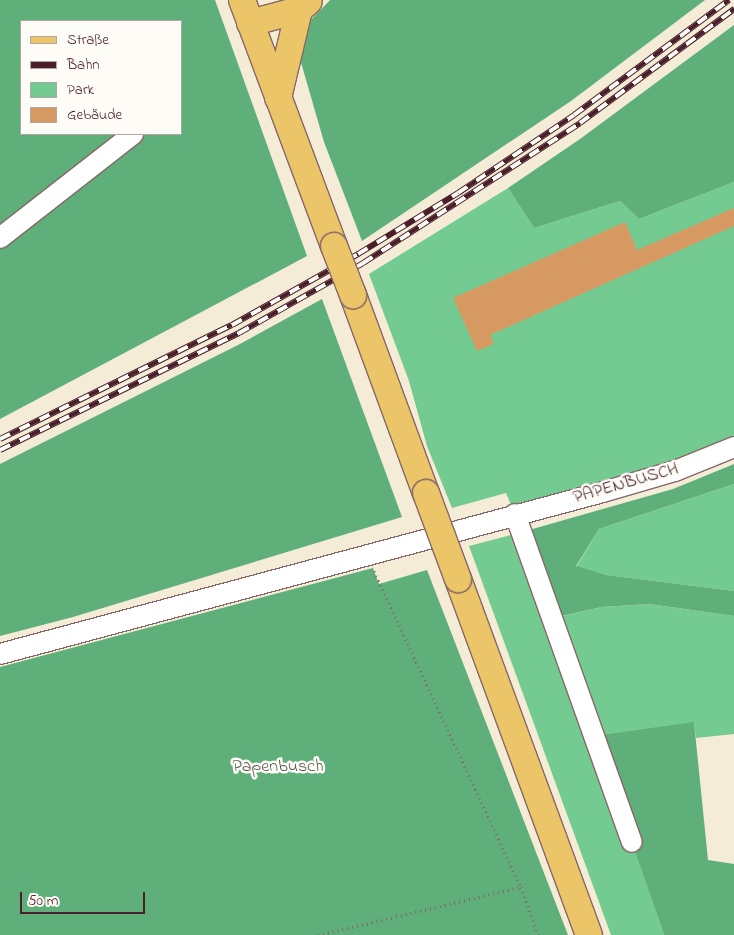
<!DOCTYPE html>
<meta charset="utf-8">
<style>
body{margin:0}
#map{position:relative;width:734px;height:935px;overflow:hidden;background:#f4ecd6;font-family:"Indie Flower",sans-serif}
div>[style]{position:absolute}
.green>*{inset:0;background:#74cb91}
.forest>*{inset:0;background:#5faf7b}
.building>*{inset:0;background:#d79962}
.path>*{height:3px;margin-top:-1.5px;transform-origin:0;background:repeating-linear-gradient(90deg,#866767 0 1px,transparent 0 5px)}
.roads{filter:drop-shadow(1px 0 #866767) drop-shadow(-1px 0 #866767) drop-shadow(0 1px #866767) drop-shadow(0 -1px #866767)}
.minor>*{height:20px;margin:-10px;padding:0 10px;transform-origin:10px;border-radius:10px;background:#fff}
.major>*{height:26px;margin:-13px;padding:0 13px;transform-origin:13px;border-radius:13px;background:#edc569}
.rail>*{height:5.5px;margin-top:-2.75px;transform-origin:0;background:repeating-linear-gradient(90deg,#fdfcf7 0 11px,#4a1f2b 0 22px);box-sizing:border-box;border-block:1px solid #4a1f2b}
.bridges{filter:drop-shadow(1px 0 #866767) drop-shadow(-1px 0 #866767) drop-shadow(0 1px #866767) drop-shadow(0 -1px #866767)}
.major-bridge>*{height:26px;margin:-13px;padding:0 13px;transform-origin:13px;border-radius:13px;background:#edc569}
span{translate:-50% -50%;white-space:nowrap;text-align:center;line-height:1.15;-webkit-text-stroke:5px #fdfcf7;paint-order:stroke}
.street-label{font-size:18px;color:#4a1f2b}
.park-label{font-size:18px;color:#595b4f}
.legend{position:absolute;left:20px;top:20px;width:162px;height:115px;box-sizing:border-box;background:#fdfcf7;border:1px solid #b5a4a5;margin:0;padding:6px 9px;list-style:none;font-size:15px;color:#4a1f2b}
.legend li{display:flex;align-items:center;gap:10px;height:25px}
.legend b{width:25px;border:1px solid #b5a4a5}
.scale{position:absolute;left:20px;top:892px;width:125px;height:22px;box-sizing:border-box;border:2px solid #4a1f2b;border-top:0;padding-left:6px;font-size:15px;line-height:18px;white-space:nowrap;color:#4a1f2b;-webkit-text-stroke:4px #fdfcf7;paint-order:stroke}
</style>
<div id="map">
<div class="green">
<div style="clip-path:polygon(734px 182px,734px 447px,515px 514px,506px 493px,452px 508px,427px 446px,409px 381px,369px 274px,508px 188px,534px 228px,620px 201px,639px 219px)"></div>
<div style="clip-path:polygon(734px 484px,734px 591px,607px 575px,576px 567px,599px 529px)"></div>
<div style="clip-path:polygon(522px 532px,554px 618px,602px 607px,649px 604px,734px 616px,734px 734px,696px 738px,694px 723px,632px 842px,664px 935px,611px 935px,469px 546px)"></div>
</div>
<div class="forest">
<div style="clip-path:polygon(evenodd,0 0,215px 0,307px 256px,0 419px,0 0,21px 21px,181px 21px,181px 134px,21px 134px,21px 21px)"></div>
<div style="clip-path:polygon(330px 0,705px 0,571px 101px,362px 241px,324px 142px,300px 59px,305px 26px)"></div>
<div style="clip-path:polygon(734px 25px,734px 182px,639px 219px,620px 201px,534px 228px,508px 188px,580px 139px)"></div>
<div style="clip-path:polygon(322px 299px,402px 517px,73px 617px,0 636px,0 464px,238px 345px)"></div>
<div style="clip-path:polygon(734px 464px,734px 484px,599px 529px,576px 566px,607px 575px,734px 591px,734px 616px,649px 604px,602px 607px,553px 618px,522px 532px,673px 489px)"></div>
<div style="clip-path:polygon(373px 568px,379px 584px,427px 570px,568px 935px,0 935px,0 667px)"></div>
<div style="clip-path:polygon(694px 722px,708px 860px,734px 864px,734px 935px,664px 935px,595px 736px)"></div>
</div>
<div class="building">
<div style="clip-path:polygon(734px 208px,734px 226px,490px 335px,494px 344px,477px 351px,453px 298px,625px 222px,637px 250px)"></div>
</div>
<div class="path">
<div style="left:374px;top:571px;width:349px;rotate:65.1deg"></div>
<div style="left:521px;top:887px;width:51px;rotate:70.5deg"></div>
<div style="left:318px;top:935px;width:209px;rotate:-13.3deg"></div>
</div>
<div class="roads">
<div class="minor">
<div style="left:0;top:238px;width:169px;rotate:-38deg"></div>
<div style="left:515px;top:514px;width:348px;rotate:70.4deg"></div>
<div style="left:0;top:654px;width:624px;rotate:-15.04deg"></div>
<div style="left:603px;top:492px;width:75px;rotate:-16.3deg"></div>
<div style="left:675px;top:471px;width:64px;rotate:-22.1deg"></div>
</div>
<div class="major">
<div style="left:242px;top:0;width:263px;rotate:69.5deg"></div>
<div style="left:250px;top:23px;width:51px;rotate:-14.9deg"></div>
<div style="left:299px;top:10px;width:13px;rotate:-42deg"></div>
<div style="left:278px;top:98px;width:90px;rotate:-76.6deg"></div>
<div style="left:353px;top:295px;width:211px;rotate:69.8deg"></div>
<div style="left:458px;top:579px;width:379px;rotate:69.8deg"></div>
</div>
</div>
<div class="rail">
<div style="left:0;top:439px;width:258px;rotate:-26.2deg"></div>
<div style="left:232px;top:325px;width:145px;rotate:-29.4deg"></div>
<div style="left:358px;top:254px;width:117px;rotate:-31.4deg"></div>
<div style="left:458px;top:193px;width:140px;rotate:-33.9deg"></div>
<div style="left:574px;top:115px;width:193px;rotate:-36.6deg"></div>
<div style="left:0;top:450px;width:266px;rotate:-26.1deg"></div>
<div style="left:239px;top:333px;width:142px;rotate:-29.4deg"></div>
<div style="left:363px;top:263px;width:258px;rotate:-32.8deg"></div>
<div style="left:580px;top:123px;width:192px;rotate:-36.5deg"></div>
</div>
<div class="bridges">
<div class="major-bridge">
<div style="left:334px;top:246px;width:53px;rotate:68.8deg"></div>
<div style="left:426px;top:493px;width:92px;rotate:69.6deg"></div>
</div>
</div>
<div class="street-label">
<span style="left:626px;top:484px;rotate:-16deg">PAPENBUSCH</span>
</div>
<div class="park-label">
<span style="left:278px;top:767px">Papenbusch</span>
</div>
<ul class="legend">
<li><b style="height:6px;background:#edc569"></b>Straße</li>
<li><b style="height:6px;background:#4a1f2b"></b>Bahn</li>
<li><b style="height:14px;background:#74cb91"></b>Park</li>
<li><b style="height:14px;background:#d79962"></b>Gebäude</li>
</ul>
<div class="scale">50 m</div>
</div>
